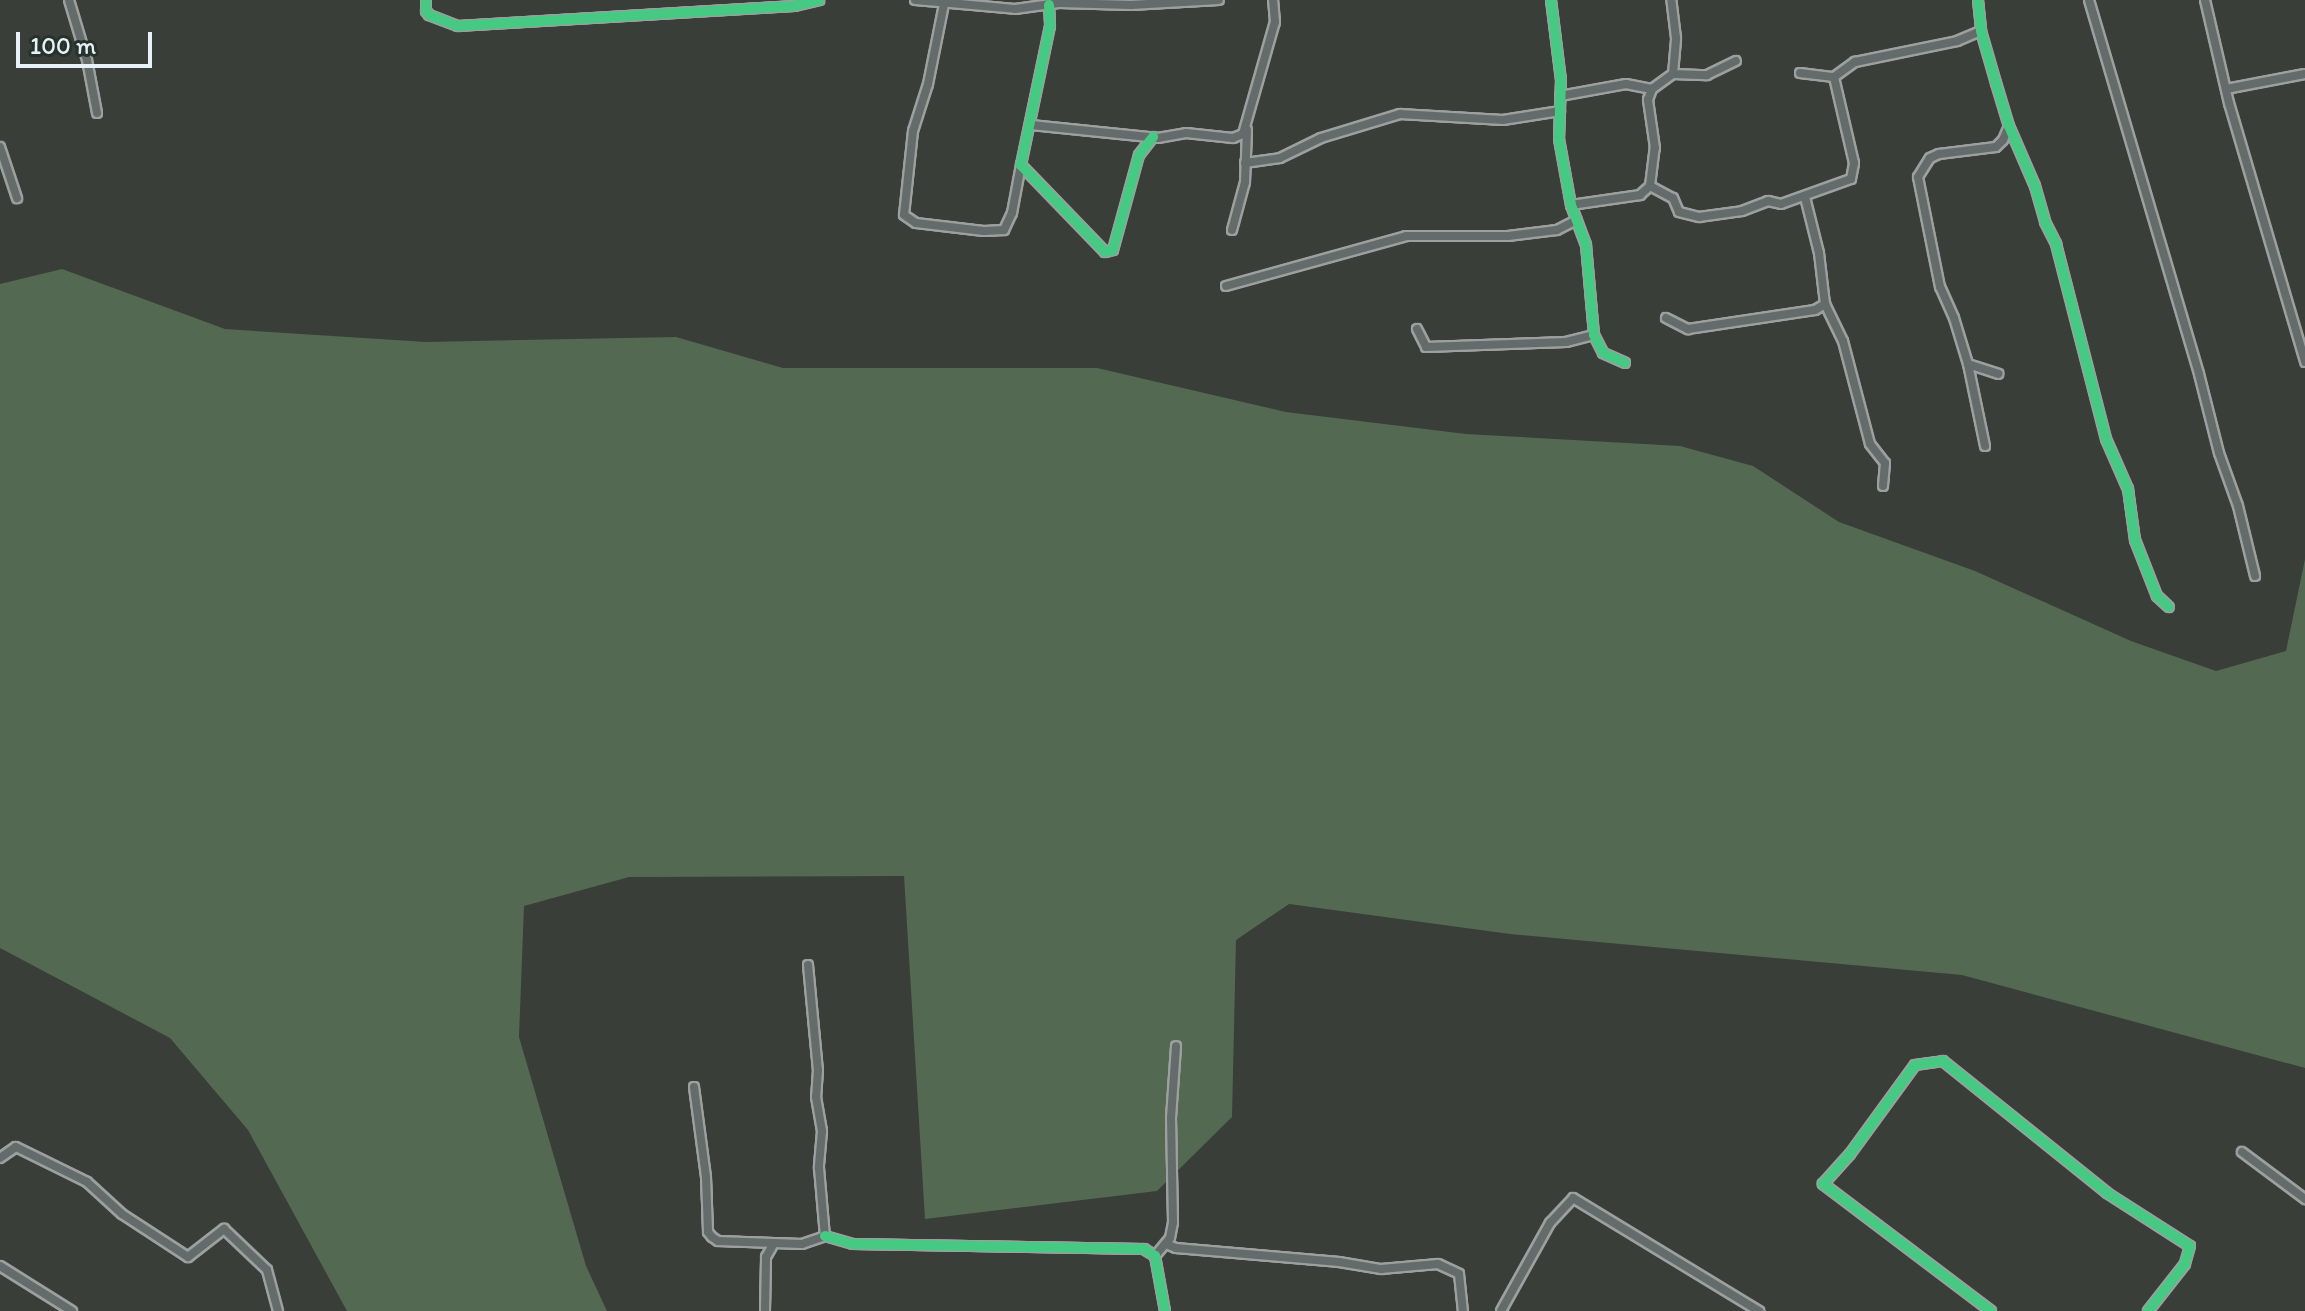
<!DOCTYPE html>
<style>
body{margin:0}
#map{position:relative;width:2305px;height:1311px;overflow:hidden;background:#393e38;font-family:Itim,sans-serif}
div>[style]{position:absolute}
.green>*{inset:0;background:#536952}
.roads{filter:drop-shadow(2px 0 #9ca09f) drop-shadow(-2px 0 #9ca09f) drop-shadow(0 2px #9ca09f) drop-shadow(0 -2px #9ca09f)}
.minor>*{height:8px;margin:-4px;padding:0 4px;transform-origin:4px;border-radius:4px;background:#646b6b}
.cycleway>*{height:10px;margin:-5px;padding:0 5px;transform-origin:5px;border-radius:5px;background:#46c982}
span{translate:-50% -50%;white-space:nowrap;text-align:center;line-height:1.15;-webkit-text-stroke:8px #26332d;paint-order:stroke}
.scale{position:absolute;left:16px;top:32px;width:136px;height:36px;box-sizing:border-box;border:4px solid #e8f1f8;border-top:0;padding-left:10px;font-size:24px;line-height:28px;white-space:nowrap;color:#e8f1f8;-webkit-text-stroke:6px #26332d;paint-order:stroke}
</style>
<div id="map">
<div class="green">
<div style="clip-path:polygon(62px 269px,225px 329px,426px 342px,676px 337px,783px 368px,1097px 368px,1286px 412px,1466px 434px,1680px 446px,1753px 466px,1839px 522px,1975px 571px,2131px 641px,2216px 671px,2286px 651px,2305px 559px,2305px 1068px,1962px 975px,1510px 934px,1289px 904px,1236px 940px,1232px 1117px,1157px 1191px,925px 1219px,904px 876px,629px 877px,524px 906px,519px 1037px,586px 1266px,607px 1311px,347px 1311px,248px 1130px,170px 1038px,0 948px,0 284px)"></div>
</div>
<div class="roads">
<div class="minor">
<div style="left:69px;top:0;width:63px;rotate:73.3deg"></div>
<div style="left:87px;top:60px;width:54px;rotate:79.3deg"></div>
<div style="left:426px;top:0;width:11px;rotate:90deg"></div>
<div style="left:426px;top:11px;width:5px;rotate:53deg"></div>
<div style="left:429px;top:15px;width:31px;rotate:21deg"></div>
<div style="left:458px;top:26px;width:337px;rotate:-3.4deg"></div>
<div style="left:794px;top:6px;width:26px;rotate:-13deg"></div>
<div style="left:915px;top:0;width:100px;rotate:5.1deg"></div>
<div style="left:1015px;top:9px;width:44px;rotate:-7.8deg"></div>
<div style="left:1059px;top:3px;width:72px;rotate:1.6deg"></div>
<div style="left:1131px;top:5px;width:88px;rotate:-3.3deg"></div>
<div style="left:1551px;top:0;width:81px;rotate:82.9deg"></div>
<div style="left:1561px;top:80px;width:59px;rotate:91.9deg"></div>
<div style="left:1559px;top:139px;width:67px;rotate:79.7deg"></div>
<div style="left:1571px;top:205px;width:43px;rotate:69.4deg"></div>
<div style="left:1586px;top:245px;width:90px;rotate:84.9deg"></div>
<div style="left:1594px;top:335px;width:20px;rotate:63deg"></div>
<div style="left:1603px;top:353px;width:24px;rotate:24deg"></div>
<div style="left:1978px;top:0;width:31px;rotate:84deg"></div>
<div style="left:1981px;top:31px;width:54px;rotate:73.9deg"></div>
<div style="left:1996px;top:83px;width:45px;rotate:73.2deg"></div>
<div style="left:2009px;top:126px;width:65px;rotate:66.6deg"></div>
<div style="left:2035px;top:186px;width:37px;rotate:74deg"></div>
<div style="left:2045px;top:222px;width:25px;rotate:63deg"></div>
<div style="left:2056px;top:244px;width:201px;rotate:75.6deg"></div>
<div style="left:2106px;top:439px;width:55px;rotate:66.3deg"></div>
<div style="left:2128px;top:489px;width:51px;rotate:82.2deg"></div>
<div style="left:2135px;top:540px;width:60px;rotate:68.6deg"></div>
<div style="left:2157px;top:596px;width:16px;rotate:43deg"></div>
<div style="left:2089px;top:0;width:390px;rotate:73.6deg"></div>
<div style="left:2199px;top:374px;width:81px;rotate:75.8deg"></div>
<div style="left:2219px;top:453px;width:56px;rotate:70.3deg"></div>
<div style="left:2238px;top:506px;width:72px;rotate:76.3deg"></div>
<div style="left:2205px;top:0;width:106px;rotate:76.9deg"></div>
<div style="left:2229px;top:103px;width:270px;rotate:73.6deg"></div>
<div style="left:944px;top:4px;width:82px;rotate:101.3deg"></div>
<div style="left:928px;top:84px;width:49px;rotate:107.7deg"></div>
<div style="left:913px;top:131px;width:84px;rotate:96.1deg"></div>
<div style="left:904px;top:215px;width:14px;rotate:34deg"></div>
<div style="left:916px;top:223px;width:68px;rotate:6.7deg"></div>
<div style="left:984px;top:231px;width:20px;rotate:-3deg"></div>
<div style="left:1004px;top:230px;width:19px;rotate:-65deg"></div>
<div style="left:1012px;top:213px;width:49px;rotate:-79.4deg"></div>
<div style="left:1049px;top:5px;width:21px;rotate:87deg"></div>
<div style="left:1050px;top:26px;width:142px;rotate:101.8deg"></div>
<div style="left:1021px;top:165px;width:121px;rotate:46deg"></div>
<div style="left:1105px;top:252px;width:8px;rotate:-14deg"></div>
<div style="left:1113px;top:250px;width:98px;rotate:-74.7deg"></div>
<div style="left:1139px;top:155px;width:23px;rotate:-52deg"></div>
<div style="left:1800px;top:73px;width:34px;rotate:7deg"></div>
<div style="left:1673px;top:74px;width:34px;rotate:2deg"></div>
<div style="left:1707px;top:75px;width:32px;rotate:-26deg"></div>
<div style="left:1834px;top:77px;width:26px;rotate:-36deg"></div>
<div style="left:1855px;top:62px;width:104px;rotate:-11.6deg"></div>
<div style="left:1957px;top:41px;width:26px;rotate:-23deg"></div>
<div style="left:2226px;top:89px;width:80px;rotate:-10.8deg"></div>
<div style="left:1560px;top:96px;width:67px;rotate:-10.3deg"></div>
<div style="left:1626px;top:84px;width:26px;rotate:11deg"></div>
<div style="left:1031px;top:125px;width:128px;rotate:5.8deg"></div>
<div style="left:1158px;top:138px;width:28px;rotate:-10deg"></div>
<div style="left:1186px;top:133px;width:47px;rotate:6.1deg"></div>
<div style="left:1233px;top:138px;width:11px;rotate:-22deg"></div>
<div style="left:1243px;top:134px;width:116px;rotate:-74.1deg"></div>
<div style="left:1275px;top:22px;width:22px;rotate:-95deg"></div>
<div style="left:0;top:147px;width:54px;rotate:71.6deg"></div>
<div style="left:1245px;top:163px;width:35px;rotate:-8deg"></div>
<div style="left:1280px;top:158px;width:46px;rotate:-26deg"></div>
<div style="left:1321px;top:138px;width:83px;rotate:-16.9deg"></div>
<div style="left:1400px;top:114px;width:103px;rotate:3.3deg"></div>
<div style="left:1503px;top:120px;width:58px;rotate:-9deg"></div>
<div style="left:1650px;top:186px;width:26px;rotate:28deg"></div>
<div style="left:1673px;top:198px;width:15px;rotate:67deg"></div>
<div style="left:1679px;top:212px;width:21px;rotate:14deg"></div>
<div style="left:1699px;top:217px;width:43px;rotate:-7.9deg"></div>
<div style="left:1742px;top:211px;width:28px;rotate:-21deg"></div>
<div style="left:1768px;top:201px;width:13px;rotate:13deg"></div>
<div style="left:1781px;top:204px;width:74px;rotate:-19.7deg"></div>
<div style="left:1851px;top:179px;width:16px;rotate:-79deg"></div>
<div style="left:1854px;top:163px;width:88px;rotate:-103.1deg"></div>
<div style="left:1805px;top:197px;width:58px;rotate:76deg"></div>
<div style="left:1819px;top:253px;width:51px;rotate:83.3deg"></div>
<div style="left:1825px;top:304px;width:41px;rotate:64.1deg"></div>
<div style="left:1843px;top:341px;width:106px;rotate:75.3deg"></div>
<div style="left:1870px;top:444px;width:24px;rotate:52deg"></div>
<div style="left:1885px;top:463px;width:23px;rotate:95deg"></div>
<div style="left:1571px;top:205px;width:70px;rotate:-8.2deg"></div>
<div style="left:1640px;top:195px;width:13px;rotate:-42deg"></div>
<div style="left:1650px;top:186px;width:38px;rotate:-83deg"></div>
<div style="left:1655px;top:148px;width:49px;rotate:-98.3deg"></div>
<div style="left:1648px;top:100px;width:12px;rotate:-70deg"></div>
<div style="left:1652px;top:89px;width:26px;rotate:-36deg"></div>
<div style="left:1673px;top:74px;width:36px;rotate:-85deg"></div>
<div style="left:1676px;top:38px;width:38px;rotate:-97deg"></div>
<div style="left:1232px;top:230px;width:50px;rotate:-74.8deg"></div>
<div style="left:1245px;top:182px;width:52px;rotate:-87.8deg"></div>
<div style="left:1226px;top:286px;width:187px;rotate:-15.5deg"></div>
<div style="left:1406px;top:236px;width:102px"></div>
<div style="left:1508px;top:236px;width:49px;rotate:-7deg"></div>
<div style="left:1557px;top:230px;width:22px;rotate:-27deg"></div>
<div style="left:1666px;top:318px;width:25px;rotate:27deg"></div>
<div style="left:1688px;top:329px;width:128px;rotate:-8.5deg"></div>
<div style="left:1815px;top:310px;width:12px;rotate:-31deg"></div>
<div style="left:1417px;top:329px;width:20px;rotate:63deg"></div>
<div style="left:1426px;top:347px;width:140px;rotate:-2deg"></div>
<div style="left:1566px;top:342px;width:29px;rotate:-14deg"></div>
<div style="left:1968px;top:364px;width:32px;rotate:18deg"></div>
<div style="left:1985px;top:446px;width:84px;rotate:-101.7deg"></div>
<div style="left:1968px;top:364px;width:48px;rotate:-106.9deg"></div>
<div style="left:1954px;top:318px;width:34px;rotate:-114deg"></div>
<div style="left:1940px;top:287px;width:112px;rotate:-101.3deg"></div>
<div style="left:1918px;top:177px;width:22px;rotate:-58deg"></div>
<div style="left:1930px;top:158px;width:10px;rotate:-24deg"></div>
<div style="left:1939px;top:154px;width:57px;rotate:-7deg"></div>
<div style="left:1996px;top:147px;width:10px;rotate:-45deg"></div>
<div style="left:2003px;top:140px;width:15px;rotate:-67deg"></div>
<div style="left:808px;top:965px;width:105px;rotate:84.6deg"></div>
<div style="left:818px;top:1070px;width:27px;rotate:94deg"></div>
<div style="left:816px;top:1097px;width:35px;rotate:80deg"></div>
<div style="left:822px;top:1131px;width:37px;rotate:95deg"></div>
<div style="left:819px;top:1168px;width:68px;rotate:85deg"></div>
<div style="left:694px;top:1087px;width:91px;rotate:82.4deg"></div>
<div style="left:706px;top:1177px;width:55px;rotate:87.9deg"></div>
<div style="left:708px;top:1232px;width:6px;rotate:51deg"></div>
<div style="left:712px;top:1237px;width:7px;rotate:34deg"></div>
<div style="left:718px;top:1241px;width:84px;rotate:2deg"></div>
<div style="left:802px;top:1244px;width:24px;rotate:-19deg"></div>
<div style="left:2242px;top:1152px;width:79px;rotate:36.7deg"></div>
<div style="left:0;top:1158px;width:19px;rotate:-35deg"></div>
<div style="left:16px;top:1147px;width:79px;rotate:26.2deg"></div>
<div style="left:87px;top:1182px;width:47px;rotate:42.4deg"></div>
<div style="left:122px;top:1214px;width:79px;rotate:33.1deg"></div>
<div style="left:188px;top:1257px;width:46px;rotate:-37.9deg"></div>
<div style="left:224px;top:1229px;width:59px;rotate:43.6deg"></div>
<div style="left:267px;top:1270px;width:42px;rotate:75deg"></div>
<div style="left:825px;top:1236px;width:29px;rotate:16deg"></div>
<div style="left:853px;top:1244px;width:291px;rotate:1deg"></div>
<div style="left:1144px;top:1249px;width:13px;rotate:32deg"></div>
<div style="left:1155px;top:1256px;width:56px;rotate:79.7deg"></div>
<div style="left:1166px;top:1244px;width:11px;rotate:22deg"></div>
<div style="left:1176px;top:1248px;width:164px;rotate:4.9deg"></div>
<div style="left:1339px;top:1262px;width:43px;rotate:9.5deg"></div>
<div style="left:1381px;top:1269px;width:57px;rotate:-5deg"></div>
<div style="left:1438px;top:1264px;width:23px;rotate:25deg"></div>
<div style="left:1459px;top:1274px;width:37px;rotate:84deg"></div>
<div style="left:1155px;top:1256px;width:23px;rotate:-50deg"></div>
<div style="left:1170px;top:1238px;width:16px;rotate:-79deg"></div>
<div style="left:1173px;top:1222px;width:104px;rotate:-91.1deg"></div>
<div style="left:1171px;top:1118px;width:72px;rotate:-86deg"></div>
<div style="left:0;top:1266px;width:85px;rotate:32deg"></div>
<div style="left:765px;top:1311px;width:54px;rotate:-88.9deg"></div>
<div style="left:766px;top:1257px;width:16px;rotate:-60deg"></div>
<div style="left:1501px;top:1311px;width:101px;rotate:-60.9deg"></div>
<div style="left:1550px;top:1223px;width:34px;rotate:-47deg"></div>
<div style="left:1573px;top:1198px;width:218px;rotate:31.3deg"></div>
<div style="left:1991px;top:1311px;width:211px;rotate:-142.9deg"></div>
<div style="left:1823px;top:1184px;width:40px;rotate:-48deg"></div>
<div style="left:1850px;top:1154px;width:110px;rotate:-53.9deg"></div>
<div style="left:1915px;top:1065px;width:28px;rotate:-8deg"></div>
<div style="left:1943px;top:1061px;width:211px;rotate:38.8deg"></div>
<div style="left:2107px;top:1193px;width:98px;rotate:32.6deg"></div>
<div style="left:2190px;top:1246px;width:19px;rotate:106deg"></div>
<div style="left:2185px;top:1264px;width:60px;rotate:128.2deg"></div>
</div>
</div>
<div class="cycleway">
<div style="left:426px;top:0;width:11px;rotate:90deg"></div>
<div style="left:426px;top:11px;width:5px;rotate:53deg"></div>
<div style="left:429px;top:15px;width:31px;rotate:21deg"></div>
<div style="left:458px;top:26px;width:337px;rotate:-3.4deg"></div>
<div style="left:794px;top:6px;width:26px;rotate:-13deg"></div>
<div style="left:1551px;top:0;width:81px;rotate:82.9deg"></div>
<div style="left:1561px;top:80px;width:59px;rotate:91.9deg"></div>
<div style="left:1559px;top:139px;width:67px;rotate:79.7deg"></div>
<div style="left:1571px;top:205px;width:43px;rotate:69.4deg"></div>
<div style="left:1586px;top:245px;width:90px;rotate:84.9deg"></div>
<div style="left:1594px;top:335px;width:20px;rotate:63deg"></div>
<div style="left:1603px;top:353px;width:24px;rotate:24deg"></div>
<div style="left:1978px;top:0;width:31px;rotate:84deg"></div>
<div style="left:1981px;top:31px;width:54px;rotate:73.9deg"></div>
<div style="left:1996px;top:83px;width:45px;rotate:73.2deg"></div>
<div style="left:2009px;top:126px;width:65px;rotate:66.6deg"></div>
<div style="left:2035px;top:186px;width:37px;rotate:74deg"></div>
<div style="left:2045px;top:222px;width:25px;rotate:63deg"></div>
<div style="left:2056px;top:244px;width:201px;rotate:75.6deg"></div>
<div style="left:2106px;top:439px;width:55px;rotate:66.3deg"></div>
<div style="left:2128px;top:489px;width:51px;rotate:82.2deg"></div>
<div style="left:2135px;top:540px;width:60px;rotate:68.6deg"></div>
<div style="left:2157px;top:596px;width:16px;rotate:43deg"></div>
<div style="left:1049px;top:5px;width:21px;rotate:87deg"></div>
<div style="left:1050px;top:26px;width:142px;rotate:101.8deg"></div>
<div style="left:1021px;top:165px;width:121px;rotate:46deg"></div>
<div style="left:1105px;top:252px;width:8px;rotate:-14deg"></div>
<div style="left:1113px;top:250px;width:98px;rotate:-74.7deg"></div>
<div style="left:1139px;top:155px;width:23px;rotate:-52deg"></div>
<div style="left:825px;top:1236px;width:29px;rotate:16deg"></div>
<div style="left:853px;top:1244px;width:291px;rotate:1deg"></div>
<div style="left:1144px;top:1249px;width:13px;rotate:32deg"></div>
<div style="left:1155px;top:1256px;width:56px;rotate:79.7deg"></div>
<div style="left:1991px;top:1311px;width:211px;rotate:-142.9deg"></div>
<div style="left:1823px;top:1184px;width:40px;rotate:-48deg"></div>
<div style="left:1850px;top:1154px;width:110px;rotate:-53.9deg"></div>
<div style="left:1915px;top:1065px;width:28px;rotate:-8deg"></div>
<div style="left:1943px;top:1061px;width:211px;rotate:38.8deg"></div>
<div style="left:2107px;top:1193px;width:98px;rotate:32.6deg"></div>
<div style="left:2190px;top:1246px;width:19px;rotate:106deg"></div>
<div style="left:2185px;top:1264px;width:60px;rotate:128.2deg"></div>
</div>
<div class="scale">100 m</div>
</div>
